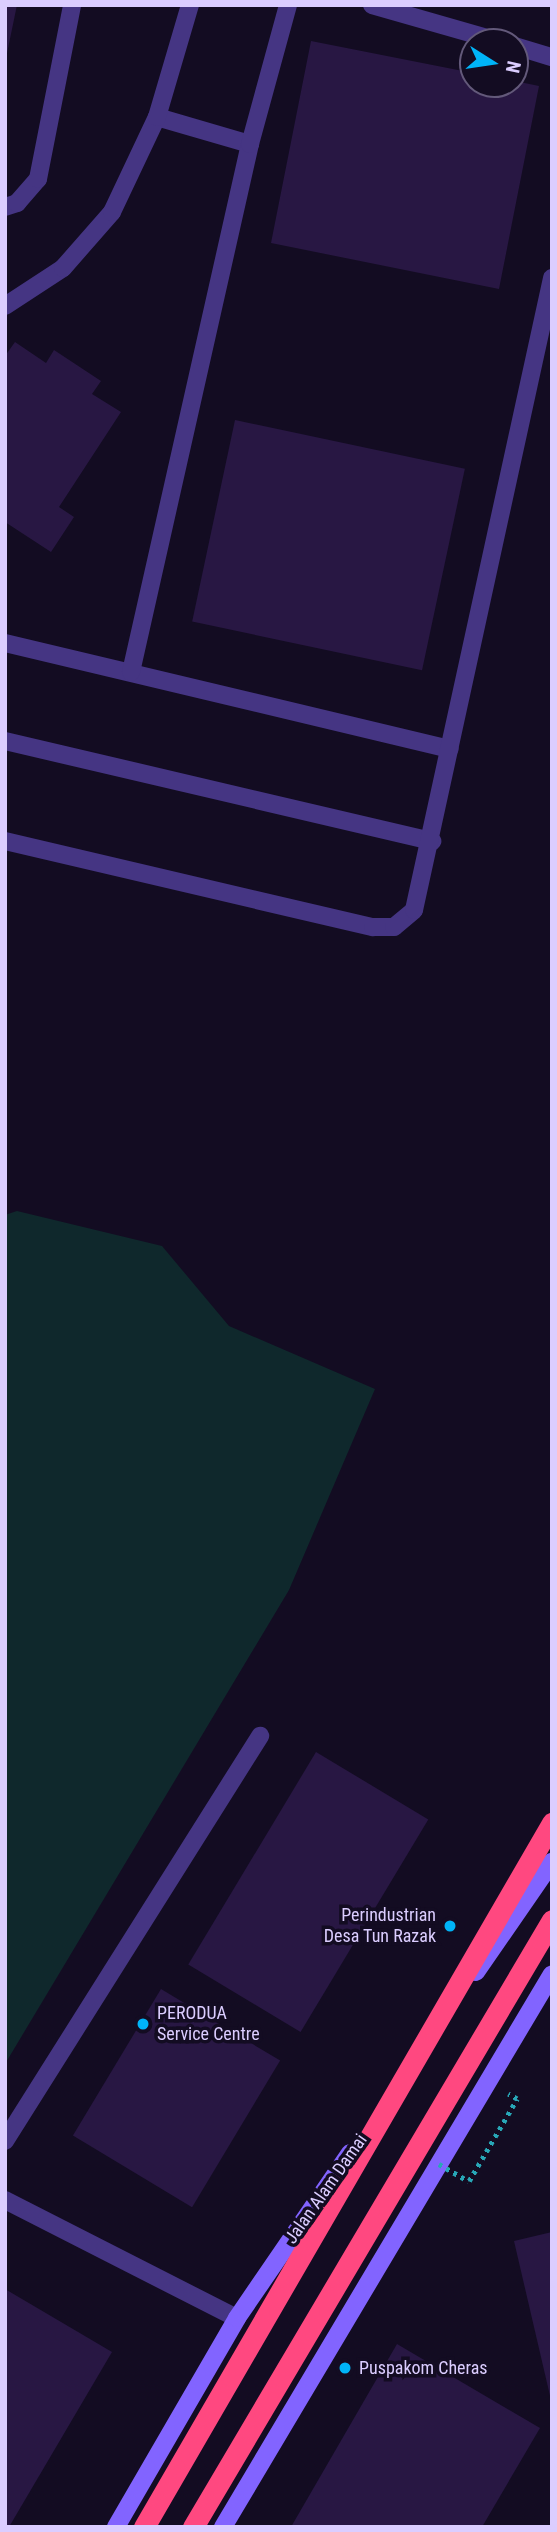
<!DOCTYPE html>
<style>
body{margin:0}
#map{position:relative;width:557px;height:2532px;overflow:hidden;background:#130c22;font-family:"Roboto Condensed",sans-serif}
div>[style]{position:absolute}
.green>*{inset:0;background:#0f282c}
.building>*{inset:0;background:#281743;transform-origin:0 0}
.path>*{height:4.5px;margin-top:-2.25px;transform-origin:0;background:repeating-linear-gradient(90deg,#28a7b7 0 3.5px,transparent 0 8.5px)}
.lane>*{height:18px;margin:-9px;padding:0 9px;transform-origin:9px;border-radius:9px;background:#453583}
.street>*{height:18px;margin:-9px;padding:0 9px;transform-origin:9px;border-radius:9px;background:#453583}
.secondary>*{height:18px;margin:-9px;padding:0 9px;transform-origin:9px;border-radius:9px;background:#8264ff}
.path-bridge>*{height:4.5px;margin-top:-2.25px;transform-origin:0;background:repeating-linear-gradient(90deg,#28a7b7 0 3.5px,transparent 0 8.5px)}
.highway-bridge>*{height:21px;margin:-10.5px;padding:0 10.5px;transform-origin:10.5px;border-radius:10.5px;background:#ff4880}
.dots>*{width:19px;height:19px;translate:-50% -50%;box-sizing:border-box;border:4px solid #130c22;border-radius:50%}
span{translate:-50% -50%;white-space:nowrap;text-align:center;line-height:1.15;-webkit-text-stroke:7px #130c22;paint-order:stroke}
.poi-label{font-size:18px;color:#dbcdff}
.right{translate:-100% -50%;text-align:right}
.left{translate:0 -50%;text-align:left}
.street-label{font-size:18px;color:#dbcdff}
.frame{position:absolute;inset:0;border:7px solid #dbcdff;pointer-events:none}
.north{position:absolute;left:459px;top:28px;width:70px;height:70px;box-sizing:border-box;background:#130c22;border:2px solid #63597a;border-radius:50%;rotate:102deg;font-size:19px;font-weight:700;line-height:28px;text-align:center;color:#dbcdff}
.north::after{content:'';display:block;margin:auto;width:24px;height:32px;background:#00b4f8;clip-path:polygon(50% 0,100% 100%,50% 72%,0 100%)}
</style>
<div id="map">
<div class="green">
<div style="clip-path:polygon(17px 1211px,162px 1246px,229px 1326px,375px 1389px,289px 1590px,5px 2064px,5px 1215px)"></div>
</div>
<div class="building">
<div style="clip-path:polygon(5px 5px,17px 5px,6px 58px,5px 57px)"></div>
<div style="clip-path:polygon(311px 41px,473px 73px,473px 84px,515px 81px,539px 86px,499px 289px,271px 243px)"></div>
<div style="clip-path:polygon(15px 342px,46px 363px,54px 350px,101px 381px,92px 394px,121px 412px,59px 507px,74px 517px,51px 552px,5px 522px,5px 356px)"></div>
<div style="left:235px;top:420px;width:235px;height:206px;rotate:12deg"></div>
<div style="left:316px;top:1752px;width:131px;height:248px;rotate:31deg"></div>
<div style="left:161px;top:1989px;width:139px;height:171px;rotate:31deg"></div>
<div style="clip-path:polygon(552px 2232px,552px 2400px,551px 2400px,514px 2241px)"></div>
<div style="clip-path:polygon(5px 2289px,112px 2352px,9px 2527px,5px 2527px)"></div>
<div style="clip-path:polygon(397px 2344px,540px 2428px,482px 2527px,291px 2527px)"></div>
</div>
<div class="path">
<div style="left:469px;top:2181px;width:95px;rotate:-59.7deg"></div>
<div style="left:517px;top:2099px;width:10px;rotate:-151deg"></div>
</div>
<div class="lane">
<div style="left:372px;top:5px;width:134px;rotate:16deg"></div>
<div style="left:515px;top:46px;width:39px;rotate:17deg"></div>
<div style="left:157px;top:117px;width:97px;rotate:16.2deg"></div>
<div style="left:5px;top:207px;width:13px;rotate:-18deg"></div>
<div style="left:17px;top:203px;width:32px;rotate:-49deg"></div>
<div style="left:38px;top:179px;width:177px;rotate:-78.9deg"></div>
<div style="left:5px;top:643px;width:457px;rotate:13.4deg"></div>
<div style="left:131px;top:672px;width:541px;rotate:-77.3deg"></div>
<div style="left:250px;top:144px;width:144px;rotate:-74.7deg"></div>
<div style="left:5px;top:741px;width:439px;rotate:13.2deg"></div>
<div style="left:5px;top:841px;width:378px;rotate:13.2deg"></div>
<div style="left:373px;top:927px;width:21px"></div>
<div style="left:394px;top:927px;width:26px;rotate:-40deg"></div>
<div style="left:414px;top:910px;width:647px;rotate:-77.68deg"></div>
</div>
<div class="street">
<div style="left:5px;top:306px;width:69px;rotate:-33.2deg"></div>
<div style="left:63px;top:268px;width:74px;rotate:-48.8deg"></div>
<div style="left:112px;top:212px;width:105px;rotate:-64.7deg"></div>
<div style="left:157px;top:117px;width:117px;rotate:-73.6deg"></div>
<div style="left:5px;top:2141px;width:479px;rotate:-57.8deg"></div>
<div style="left:5px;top:2200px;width:260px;rotate:27deg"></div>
</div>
<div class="secondary">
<div style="left:476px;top:1972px;width:134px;rotate:-55.4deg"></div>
<div style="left:116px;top:2527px;width:241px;rotate:-59.9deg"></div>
<div style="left:237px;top:2318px;width:200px;rotate:-55.6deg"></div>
<div style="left:223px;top:2527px;width:643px;rotate:-59.25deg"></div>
</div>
<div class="path-bridge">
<div style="left:439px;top:2164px;width:34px;rotate:30deg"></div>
</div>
<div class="highway-bridge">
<div style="left:144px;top:2527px;width:814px;rotate:-59.91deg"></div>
<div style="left:193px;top:2527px;width:705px;rotate:-59.4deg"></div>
</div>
<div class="dots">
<div style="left:450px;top:1926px;background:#00b4f8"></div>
<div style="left:143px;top:2024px;background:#00b4f8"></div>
<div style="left:345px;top:2368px;background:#00b4f8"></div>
</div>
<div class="poi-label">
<span class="right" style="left:436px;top:1926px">Perindustrian<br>Desa Tun Razak</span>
<span class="left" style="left:157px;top:2024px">PERODUA<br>Service Centre</span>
<span class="left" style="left:359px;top:2368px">Puspakom Cheras</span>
</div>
<div class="street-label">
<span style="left:326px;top:2189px;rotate:-55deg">Jalan Alam Damai</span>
</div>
<div class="frame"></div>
<div class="north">N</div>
</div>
